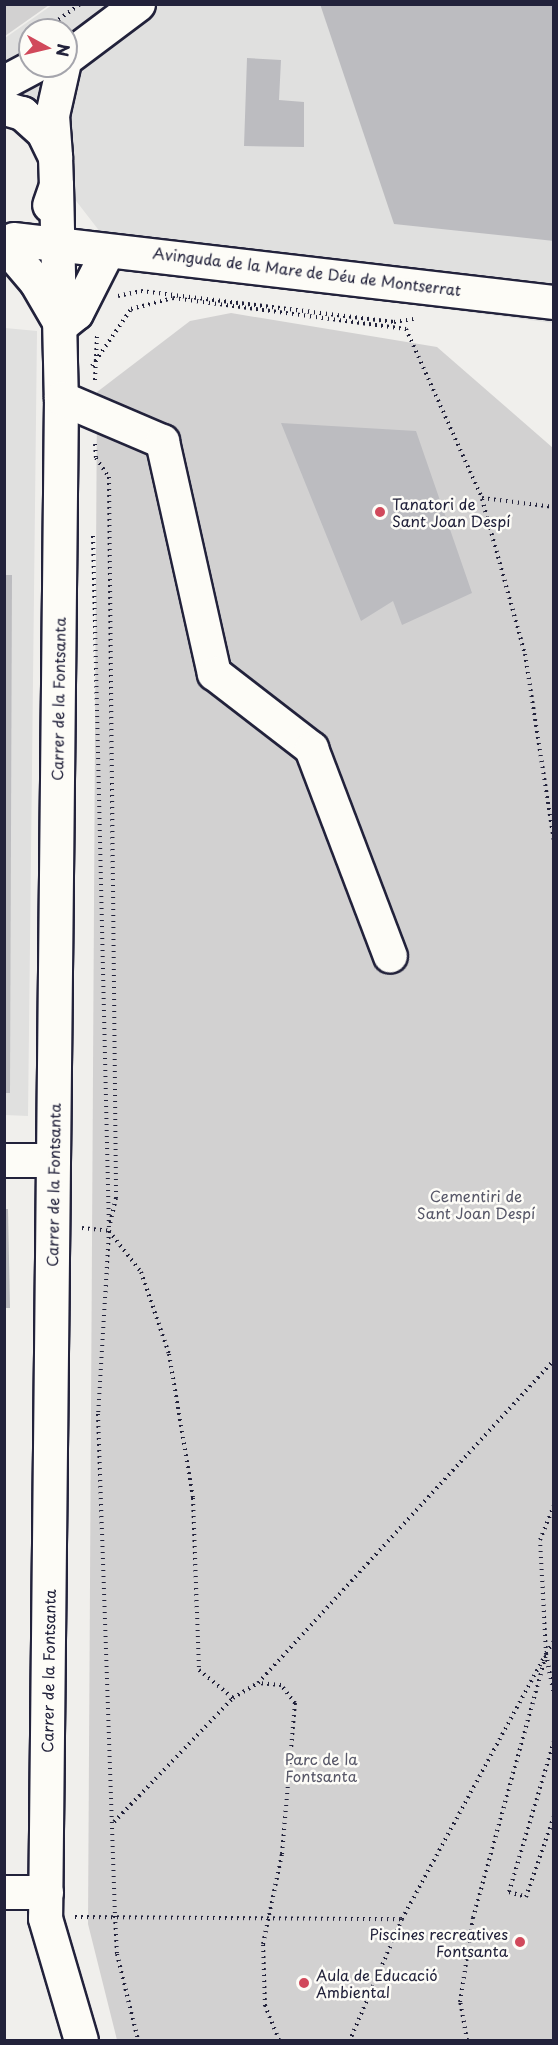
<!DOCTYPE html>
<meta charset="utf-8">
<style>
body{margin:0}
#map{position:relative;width:558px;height:2045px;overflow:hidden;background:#f0efec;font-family:"Playpen Sans",sans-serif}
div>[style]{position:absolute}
.built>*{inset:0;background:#e0e0df}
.green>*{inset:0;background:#d2d1d1}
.building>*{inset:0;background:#bcbcc0}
.path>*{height:4px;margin-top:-2px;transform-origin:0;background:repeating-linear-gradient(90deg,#22223b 0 1.5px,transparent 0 6px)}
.roads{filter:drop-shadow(2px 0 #22223b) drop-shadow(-2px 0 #22223b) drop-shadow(0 2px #22223b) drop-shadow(0 -2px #22223b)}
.minor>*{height:33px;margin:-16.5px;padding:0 16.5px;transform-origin:16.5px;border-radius:16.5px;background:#fdfcf7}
.dots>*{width:16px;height:16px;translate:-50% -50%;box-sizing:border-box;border:3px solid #fdfcf7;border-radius:50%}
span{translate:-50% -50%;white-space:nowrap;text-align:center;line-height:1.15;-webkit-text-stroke:5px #fdfcf7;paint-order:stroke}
.street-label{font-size:15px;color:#22223b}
.poi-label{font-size:15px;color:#22223b}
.left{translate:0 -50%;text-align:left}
.right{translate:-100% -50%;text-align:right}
.park-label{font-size:15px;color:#575768}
.frame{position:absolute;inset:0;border:6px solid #22223b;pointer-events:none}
.north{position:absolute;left:18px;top:18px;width:60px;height:60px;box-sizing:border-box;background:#fdfcf7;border:2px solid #a5a5ac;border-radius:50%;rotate:98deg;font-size:16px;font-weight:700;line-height:24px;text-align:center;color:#22223b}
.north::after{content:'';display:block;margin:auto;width:21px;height:27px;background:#d1495b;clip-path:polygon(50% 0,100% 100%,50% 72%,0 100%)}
</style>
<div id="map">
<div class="built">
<div style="clip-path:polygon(evenodd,52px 5px,553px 5px,553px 323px,128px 268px,5px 109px,5px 38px,52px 5px,30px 30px,66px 30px,66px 66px,30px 66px,30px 30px)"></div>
<div style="clip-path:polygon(5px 328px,37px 331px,28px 1116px,5px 1115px)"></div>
</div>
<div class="green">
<div style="clip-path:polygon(5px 4px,49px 4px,49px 5px,5px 36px)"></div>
<div style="clip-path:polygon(231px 313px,437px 347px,553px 448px,553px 2040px,117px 2040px,88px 1924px,97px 392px,190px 321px)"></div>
</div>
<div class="building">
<div style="clip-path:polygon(320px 4px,554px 4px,554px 241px,394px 224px)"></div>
<div style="clip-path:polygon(247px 58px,281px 60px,279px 100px,304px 102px,304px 147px,244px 146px)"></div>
<div style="clip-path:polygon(281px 423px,416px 431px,472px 593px,402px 625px,393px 601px,361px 621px)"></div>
<div style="clip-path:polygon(4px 575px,12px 575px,10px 1093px,4px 1093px)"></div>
<div style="clip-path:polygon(4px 1209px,8px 1209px,10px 1308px,4px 1308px)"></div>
</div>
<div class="path">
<div style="left:44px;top:30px;width:44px;rotate:-35.8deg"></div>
<div style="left:118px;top:296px;width:24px;rotate:-12deg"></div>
<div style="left:141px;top:291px;width:255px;rotate:7deg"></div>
<div style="left:394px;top:322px;width:20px;rotate:-9deg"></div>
<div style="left:92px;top:366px;width:69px;rotate:-55.6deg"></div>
<div style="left:131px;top:309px;width:43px;rotate:-14.7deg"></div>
<div style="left:173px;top:298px;width:235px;rotate:7.6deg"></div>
<div style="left:406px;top:329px;width:185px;rotate:65.8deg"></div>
<div style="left:482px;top:498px;width:73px;rotate:7.1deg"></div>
<div style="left:95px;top:380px;width:44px;rotate:-87.4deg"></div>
<div style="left:95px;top:444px;width:14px;rotate:86deg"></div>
<div style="left:96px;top:458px;width:23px;rotate:56deg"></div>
<div style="left:109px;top:477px;width:721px;rotate:89.44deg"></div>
<div style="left:116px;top:1198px;width:27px;rotate:103deg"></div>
<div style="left:482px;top:499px;width:161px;rotate:74.5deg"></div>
<div style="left:525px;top:654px;width:189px;rotate:81.2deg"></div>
<div style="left:93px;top:536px;width:695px;rotate:88.68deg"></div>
<div style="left:109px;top:1231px;width:183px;rotate:93.4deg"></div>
<div style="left:98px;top:1414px;width:502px;rotate:88.06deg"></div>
<div style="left:115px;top:1916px;width:38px;rotate:87deg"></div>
<div style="left:117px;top:1954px;width:89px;rotate:76.3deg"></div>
<div style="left:82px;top:1228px;width:27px;rotate:6deg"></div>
<div style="left:109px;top:1231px;width:52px;rotate:52deg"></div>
<div style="left:141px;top:1272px;width:87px;rotate:71.1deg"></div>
<div style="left:169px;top:1354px;width:146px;rotate:80.5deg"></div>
<div style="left:193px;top:1498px;width:172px;rotate:88deg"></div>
<div style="left:199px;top:1670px;width:44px;rotate:39.5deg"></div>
<div style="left:546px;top:1653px;width:14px;rotate:-56deg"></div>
<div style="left:546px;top:1654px;width:42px;rotate:79deg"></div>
<div style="left:554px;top:1741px;width:158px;rotate:106.6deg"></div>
<div style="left:509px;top:1892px;width:18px;rotate:16deg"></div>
<div style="left:526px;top:1897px;width:86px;rotate:-70.9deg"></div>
<div style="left:114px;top:1822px;width:172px;rotate:-46.2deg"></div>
<div style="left:233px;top:1698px;width:29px;rotate:-31deg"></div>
<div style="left:75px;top:1917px;width:327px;rotate:0.4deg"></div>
<div style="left:402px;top:1919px;width:132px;rotate:113.3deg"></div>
<div style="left:402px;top:1919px;width:296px;rotate:-61.5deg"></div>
<div style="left:279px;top:2040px;width:37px;rotate:-112deg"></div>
<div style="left:265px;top:2006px;width:62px;rotate:-91.8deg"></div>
<div style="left:263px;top:1944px;width:92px;rotate:-78.1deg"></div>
<div style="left:282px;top:1854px;width:152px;rotate:-85.1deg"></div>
<div style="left:295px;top:1703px;width:23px;rotate:-128deg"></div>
<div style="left:281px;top:1685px;width:23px;rotate:-175deg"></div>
<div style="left:258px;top:1683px;width:438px;rotate:-47.5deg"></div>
<div style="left:467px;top:2040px;width:39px;rotate:-100deg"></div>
<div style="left:460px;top:2002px;width:85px;rotate:-81.2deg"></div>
<div style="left:473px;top:1918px;width:274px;rotate:-74.5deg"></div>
<div style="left:546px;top:1654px;width:114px;rotate:-93deg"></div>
<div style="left:540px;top:1540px;width:38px;rotate:-68deg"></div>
</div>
<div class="roads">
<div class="minor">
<div style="left:66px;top:58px;width:90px;rotate:-36.9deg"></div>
<div style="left:4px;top:82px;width:34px;rotate:-28deg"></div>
<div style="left:4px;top:108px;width:19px;rotate:16deg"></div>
<div style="left:22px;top:113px;width:28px;rotate:42deg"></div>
<div style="left:43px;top:132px;width:28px;rotate:64deg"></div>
<div style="left:55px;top:157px;width:28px;rotate:88deg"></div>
<div style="left:56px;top:185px;width:21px;rotate:109deg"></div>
<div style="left:55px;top:155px;width:40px;rotate:-94.3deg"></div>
<div style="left:52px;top:115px;width:50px;rotate:-77.3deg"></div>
<div style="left:56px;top:185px;width:213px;rotate:88.7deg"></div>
<div style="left:61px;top:398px;width:1520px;rotate:90.6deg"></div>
<div style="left:45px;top:1918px;width:127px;rotate:73.6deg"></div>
<div style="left:13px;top:239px;width:545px;rotate:6.64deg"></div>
<div style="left:4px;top:244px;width:50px;rotate:49.9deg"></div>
<div style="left:36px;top:282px;width:50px;rotate:59.8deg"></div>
<div style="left:61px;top:325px;width:19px;rotate:-39deg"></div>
<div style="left:76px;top:313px;width:68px;rotate:-63.1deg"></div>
<div style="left:61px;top:398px;width:110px;rotate:23.1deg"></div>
<div style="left:162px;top:441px;width:238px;rotate:77.4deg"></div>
<div style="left:214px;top:673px;width:123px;rotate:37.7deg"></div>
<div style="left:311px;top:748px;width:222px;rotate:69.2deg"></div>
<div style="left:4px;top:1160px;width:49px"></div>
<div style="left:4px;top:1892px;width:42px"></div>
</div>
</div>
<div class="dots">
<div style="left:380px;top:512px;background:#d1495b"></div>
<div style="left:520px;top:1942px;background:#d1495b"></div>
<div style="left:304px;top:1983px;background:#d1495b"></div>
</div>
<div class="street-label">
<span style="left:307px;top:271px;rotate:7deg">Avinguda de la Mare de Déu de Montserrat</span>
<span style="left:58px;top:699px;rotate:-89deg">Carrer de la Fontsanta</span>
<span style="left:53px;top:1185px;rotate:-89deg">Carrer de la Fontsanta</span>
<span style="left:48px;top:1671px;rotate:-89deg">Carrer de la Fontsanta</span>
</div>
<div class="poi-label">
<span class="left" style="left:392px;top:512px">Tanatori de<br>Sant Joan Despí</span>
<span class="right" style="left:508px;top:1942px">Piscines recreatives<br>Fontsanta</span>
<span class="left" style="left:316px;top:1983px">Aula de Educació<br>Ambiental</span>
</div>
<div class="park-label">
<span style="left:476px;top:1204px">Cementiri de<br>Sant Joan Despí</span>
<span style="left:321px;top:1767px">Parc de la<br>Fontsanta</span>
</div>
<div class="frame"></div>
<div class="north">N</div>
</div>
